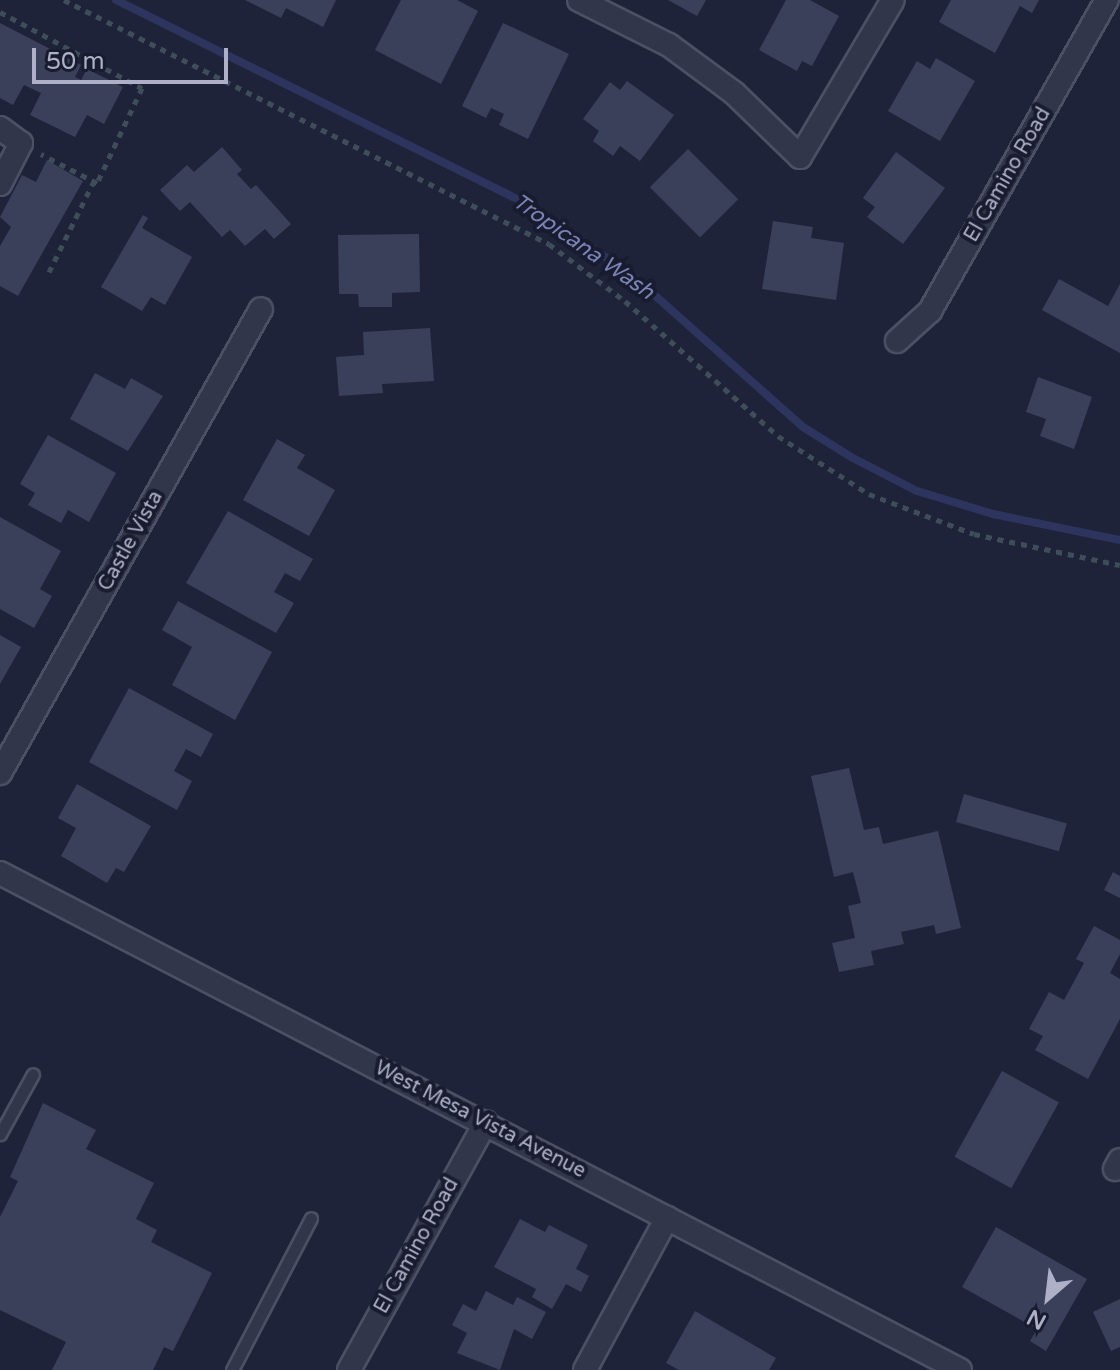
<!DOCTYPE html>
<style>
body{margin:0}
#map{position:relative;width:1120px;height:1370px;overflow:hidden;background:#1f233a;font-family:"Varela Round",sans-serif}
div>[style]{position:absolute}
.stream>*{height:8px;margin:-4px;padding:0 4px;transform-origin:4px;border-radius:4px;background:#2d355e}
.building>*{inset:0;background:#3a405a;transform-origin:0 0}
.path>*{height:5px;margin-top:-2.5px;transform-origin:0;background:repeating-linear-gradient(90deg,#3e4e58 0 6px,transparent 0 12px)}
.roads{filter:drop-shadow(2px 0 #4d5065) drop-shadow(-2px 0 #4d5065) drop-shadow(0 2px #4d5065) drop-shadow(0 -2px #4d5065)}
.lane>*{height:11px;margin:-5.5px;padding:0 5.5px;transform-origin:5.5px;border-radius:5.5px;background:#32364a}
.street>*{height:22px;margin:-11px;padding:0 11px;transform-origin:11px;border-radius:11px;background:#32364a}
span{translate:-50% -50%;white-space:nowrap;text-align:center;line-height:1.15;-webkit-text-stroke:8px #181c2e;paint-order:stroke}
.street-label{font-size:20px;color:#adb0c7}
.water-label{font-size:22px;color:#7a84b6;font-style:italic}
.north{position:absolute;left:1008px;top:1258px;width:80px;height:80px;-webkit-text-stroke:6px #181c2e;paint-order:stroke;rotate:208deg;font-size:22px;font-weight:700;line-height:32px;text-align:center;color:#adb0c7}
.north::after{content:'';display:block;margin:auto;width:28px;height:36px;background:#adb0c7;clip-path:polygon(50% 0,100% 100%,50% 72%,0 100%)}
.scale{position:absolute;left:32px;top:48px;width:196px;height:36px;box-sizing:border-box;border:4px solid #adb0c7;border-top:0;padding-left:10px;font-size:24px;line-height:28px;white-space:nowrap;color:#adb0c7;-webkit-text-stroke:6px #181c2e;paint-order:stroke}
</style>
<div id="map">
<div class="stream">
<div style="left:116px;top:0;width:461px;rotate:26.4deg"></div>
<div style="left:529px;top:205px;width:126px;rotate:34.3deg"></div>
<div style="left:633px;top:276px;width:227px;rotate:41.6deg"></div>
<div style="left:803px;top:427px;width:57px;rotate:32deg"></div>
<div style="left:851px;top:457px;width:74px;rotate:27.3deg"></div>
<div style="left:917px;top:491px;width:79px;rotate:16.8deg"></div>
<div style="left:993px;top:514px;width:130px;rotate:11.6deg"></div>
</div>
<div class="building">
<div style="clip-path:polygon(245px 0,336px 0,323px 27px,286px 8px,281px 18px)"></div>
<div style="clip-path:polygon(401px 0,457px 0,478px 11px,441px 84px,375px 50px)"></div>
<div style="clip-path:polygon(668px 0,706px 0,697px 16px)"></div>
<div style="clip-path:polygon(786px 0,810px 0,839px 16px,812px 66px,802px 61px,797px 71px,759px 50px)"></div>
<div style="clip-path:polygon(951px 0,1039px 0,1032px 13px,1020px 6px,995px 53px,939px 22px)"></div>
<div style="clip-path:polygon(0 23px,81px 65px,75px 77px,81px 80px,87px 69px,123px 87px,104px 124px,87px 115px,75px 137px,30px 115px,41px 93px,24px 85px,13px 105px,0 98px)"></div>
<div style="clip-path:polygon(503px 23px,569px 54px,528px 139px,499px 125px,504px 114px,491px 108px,486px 118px,462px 106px)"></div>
<div style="clip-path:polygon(936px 58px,975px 81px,940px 141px,888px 111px,917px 61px,930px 69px)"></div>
<div style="clip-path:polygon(627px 81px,674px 115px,640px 161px,620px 146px,613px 156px,593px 141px,599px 131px,583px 119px,610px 82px,620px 90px)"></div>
<div style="clip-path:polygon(222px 147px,242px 170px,237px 174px,251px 189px,256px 185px,291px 224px,274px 239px,265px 229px,245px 246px,230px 230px,222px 237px,190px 202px,180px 211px,160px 190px,187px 165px,194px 172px)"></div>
<div style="left:688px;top:149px;width:71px;height:54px;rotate:45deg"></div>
<div style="clip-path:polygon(896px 152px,945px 188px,903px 244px,867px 217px,875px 207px,863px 198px)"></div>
<div style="clip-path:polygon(47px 160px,83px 181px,18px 296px,0 286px,0 246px,11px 227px,0 217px,22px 175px,36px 182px)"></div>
<div style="clip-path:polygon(143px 215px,148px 218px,142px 228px,192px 257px,165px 305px,151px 297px,142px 311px,101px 287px)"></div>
<div style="clip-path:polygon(773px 221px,813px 227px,811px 238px,844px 243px,836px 300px,762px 289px)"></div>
<div style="clip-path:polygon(419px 234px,420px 292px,392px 293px,392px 307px,359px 307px,358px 294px,339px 294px,338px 235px)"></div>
<div style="clip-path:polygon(1059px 279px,1108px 306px,1120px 284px,1120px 353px,1042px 310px)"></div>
<div style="clip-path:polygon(430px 328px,434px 381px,382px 384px,383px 393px,339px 396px,336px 357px,364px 355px,363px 332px)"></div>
<div style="clip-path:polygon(95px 373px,125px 389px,131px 378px,163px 396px,128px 451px,70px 419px)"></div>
<div style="clip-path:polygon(1038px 377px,1092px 397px,1074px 449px,1040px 436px,1046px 419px,1026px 412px)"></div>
<div style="clip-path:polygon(48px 435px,116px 473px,89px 522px,68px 510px,61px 523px,28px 505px,35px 493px,20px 484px)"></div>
<div style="clip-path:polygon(277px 439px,305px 455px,297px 468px,335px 490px,309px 536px,243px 500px)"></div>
<div style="clip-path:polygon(228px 511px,313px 559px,300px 581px,285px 573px,274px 592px,294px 603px,276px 633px,186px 583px)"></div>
<div style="clip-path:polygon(0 517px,61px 551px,40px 589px,52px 596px,34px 628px,0 609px)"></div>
<div style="clip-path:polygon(178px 601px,272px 652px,235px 720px,172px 685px,192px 647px,162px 630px)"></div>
<div style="clip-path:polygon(0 635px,21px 647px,0 684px)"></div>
<div style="clip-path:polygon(129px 688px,213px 734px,201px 757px,186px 749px,174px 771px,192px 781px,177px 810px,89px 762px)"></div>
<div style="clip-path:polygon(849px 768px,864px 830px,879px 827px,883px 844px,938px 831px,961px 928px,936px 934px,934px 925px,901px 932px,904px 944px,871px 951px,874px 965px,839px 972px,832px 943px,855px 938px,848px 906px,861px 903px,853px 872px,834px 877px,811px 776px)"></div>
<div style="clip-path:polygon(77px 784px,151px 826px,124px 872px,116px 868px,107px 883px,61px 856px,76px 828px,58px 818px)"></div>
<div style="left:964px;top:794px;width:107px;height:29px;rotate:16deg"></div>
<div style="clip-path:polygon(1113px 872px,1120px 876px,1120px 898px,1104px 890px)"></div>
<div style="clip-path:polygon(1094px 926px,1120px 940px,1120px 954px,1110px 973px,1120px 979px,1120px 1019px,1088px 1079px,1035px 1050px,1043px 1036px,1029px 1029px,1049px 992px,1064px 1000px,1084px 963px,1076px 959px)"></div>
<div style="left:1002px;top:1071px;width:65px;height:98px;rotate:29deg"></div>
<div style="clip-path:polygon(43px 1103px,96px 1130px,86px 1149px,154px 1183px,136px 1219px,157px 1230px,151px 1242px,212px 1273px,173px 1351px,164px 1347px,153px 1370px,52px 1370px,66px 1342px,0 1310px,0 1217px,18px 1181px,10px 1177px)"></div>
<div style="clip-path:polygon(520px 1219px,545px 1232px,549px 1225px,588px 1245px,576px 1269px,589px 1276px,581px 1292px,566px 1284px,552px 1309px,532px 1297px,536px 1289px,494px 1267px)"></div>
<div style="clip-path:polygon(996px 1227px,1087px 1279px,1046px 1351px,1030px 1341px,1037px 1329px,962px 1287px)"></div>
<div style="clip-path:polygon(486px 1291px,513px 1305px,517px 1297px,546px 1312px,532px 1339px,514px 1329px,500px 1370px,457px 1353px,467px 1333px,452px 1325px,463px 1304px,476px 1311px)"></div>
<div style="clip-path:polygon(1120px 1299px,1120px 1347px,1111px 1351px,1093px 1312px)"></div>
<div style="clip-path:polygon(695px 1311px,776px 1358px,769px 1370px,679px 1370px,666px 1363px)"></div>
</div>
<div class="path">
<div style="left:64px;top:0;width:543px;rotate:26.71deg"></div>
<div style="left:549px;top:244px;width:95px;rotate:36.9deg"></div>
<div style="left:625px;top:301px;width:204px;rotate:41.4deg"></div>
<div style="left:778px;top:436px;width:108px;rotate:32.5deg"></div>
<div style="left:869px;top:494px;width:112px;rotate:20.9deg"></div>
<div style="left:974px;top:534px;width:149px;rotate:12deg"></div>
<div style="left:0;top:12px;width:161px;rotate:28.2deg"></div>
<div style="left:142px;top:88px;width:105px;rotate:115.3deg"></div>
<div style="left:97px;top:183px;width:63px;rotate:-152.6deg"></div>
<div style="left:49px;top:272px;width:99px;rotate:-63.7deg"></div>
</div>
<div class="roads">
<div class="lane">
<div style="left:0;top:1134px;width:68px;rotate:-61.2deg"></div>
<div style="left:232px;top:1370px;width:171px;rotate:-62.5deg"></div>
</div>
<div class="street">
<div style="left:579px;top:0;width:101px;rotate:26.6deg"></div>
<div style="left:669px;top:45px;width:81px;rotate:36.4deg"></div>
<div style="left:734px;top:93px;width:92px;rotate:44.1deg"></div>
<div style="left:800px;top:157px;width:182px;rotate:-59.4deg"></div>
<div style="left:0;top:128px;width:26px;rotate:36deg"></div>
<div style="left:21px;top:143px;width:46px;rotate:117.1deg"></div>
<div style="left:897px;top:341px;width:45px;rotate:-42.3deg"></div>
<div style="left:930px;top:311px;width:358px;rotate:-60.4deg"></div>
<div style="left:0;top:773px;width:532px;rotate:-60.64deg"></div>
<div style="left:0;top:873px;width:1081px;rotate:27.37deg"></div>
<div style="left:1115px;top:1169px;width:10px;rotate:-61deg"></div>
<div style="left:349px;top:1370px;width:283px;rotate:-61.1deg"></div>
<div style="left:585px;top:1370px;width:173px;rotate:-61.7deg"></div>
</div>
</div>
<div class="street-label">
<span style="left:1008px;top:175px;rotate:-60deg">El Camino Road</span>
<span style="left:131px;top:541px;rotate:-61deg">Castle Vista</span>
<span style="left:480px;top:1120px;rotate:27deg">West Mesa Vista Avenue</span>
<span style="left:417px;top:1246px;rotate:-61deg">El Camino Road</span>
</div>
<div class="water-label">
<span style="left:583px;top:247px;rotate:35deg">Tropicana Wash</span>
</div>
<div class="north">N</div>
<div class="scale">50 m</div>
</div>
